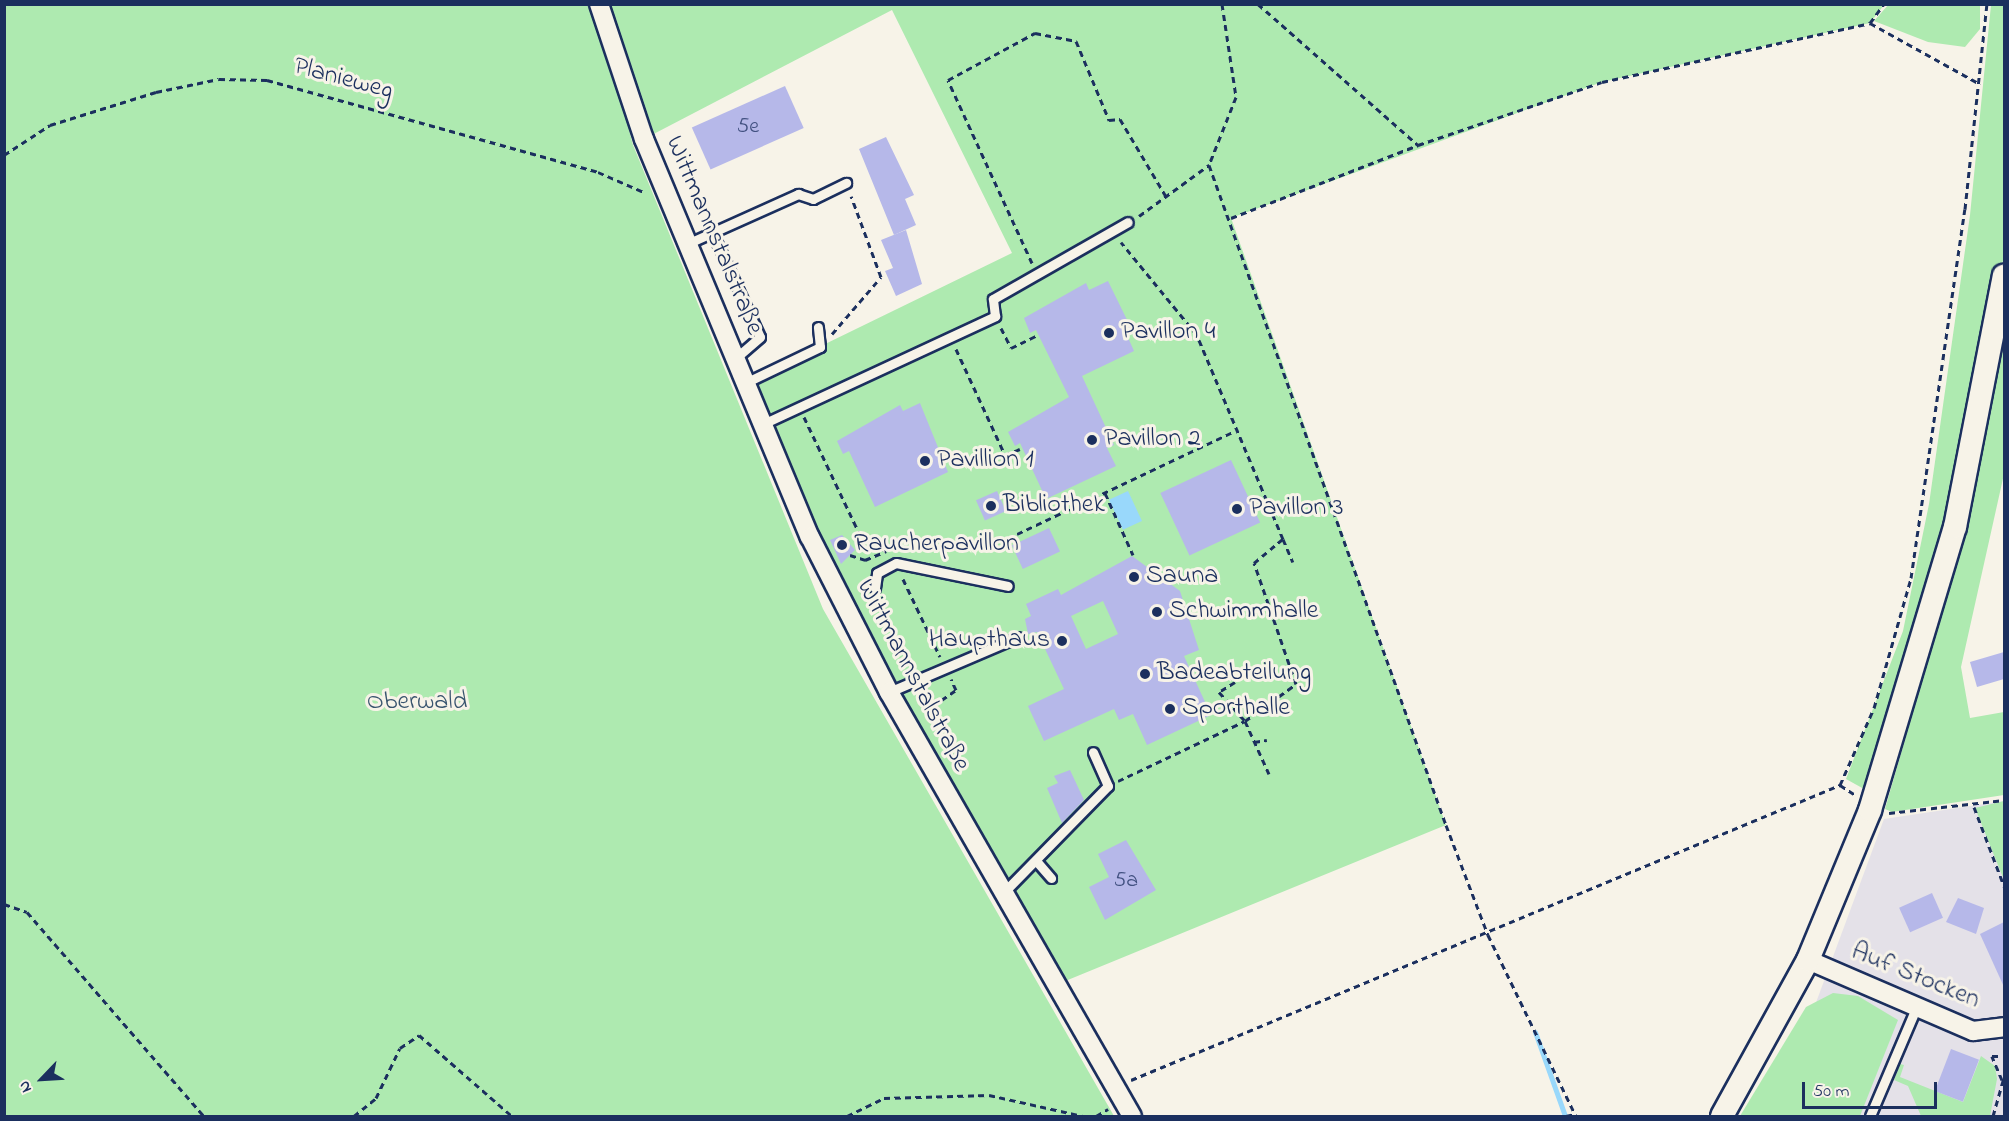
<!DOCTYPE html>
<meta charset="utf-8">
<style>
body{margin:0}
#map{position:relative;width:2009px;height:1121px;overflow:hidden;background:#f7f3e8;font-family:"Indie Flower",sans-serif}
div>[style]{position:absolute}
.built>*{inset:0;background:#e4e1e8}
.green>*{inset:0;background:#aeeab0}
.water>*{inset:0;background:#99d8fb;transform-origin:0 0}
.stream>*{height:5px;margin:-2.5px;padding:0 2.5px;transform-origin:2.5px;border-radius:2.5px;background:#99d8fb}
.building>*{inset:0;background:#b6b8e9;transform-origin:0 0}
.path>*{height:3px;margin-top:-1.5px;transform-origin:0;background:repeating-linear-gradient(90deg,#1b2f5e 0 6px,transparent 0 10.5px)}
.roads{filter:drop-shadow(2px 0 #1b2f5e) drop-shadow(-2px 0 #1b2f5e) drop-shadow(0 2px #1b2f5e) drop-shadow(0 -2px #1b2f5e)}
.service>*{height:9px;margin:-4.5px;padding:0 4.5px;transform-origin:4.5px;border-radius:4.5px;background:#f7f3e8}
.minor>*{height:18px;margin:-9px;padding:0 9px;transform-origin:9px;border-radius:9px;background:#f7f3e8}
.tertiary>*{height:22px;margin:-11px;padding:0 11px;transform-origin:11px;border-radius:11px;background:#f7f3e8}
.dots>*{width:16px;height:16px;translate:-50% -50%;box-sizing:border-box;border:3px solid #f7f3e8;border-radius:50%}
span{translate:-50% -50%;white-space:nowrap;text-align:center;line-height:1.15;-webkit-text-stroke:6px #f7f3e8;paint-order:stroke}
.number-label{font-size:22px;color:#425181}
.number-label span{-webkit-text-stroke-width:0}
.street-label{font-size:26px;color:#1b2f5e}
.poi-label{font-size:26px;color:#1b2f5e}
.left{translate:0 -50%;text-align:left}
.right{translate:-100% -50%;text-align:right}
.park-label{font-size:26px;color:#38546e}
.frame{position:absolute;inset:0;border:6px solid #1b2f5e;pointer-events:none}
.north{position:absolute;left:12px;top:1049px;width:60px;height:60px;-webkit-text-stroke:4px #f7f3e8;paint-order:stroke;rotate:245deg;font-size:16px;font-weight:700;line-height:24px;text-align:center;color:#1b2f5e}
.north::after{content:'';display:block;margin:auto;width:21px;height:27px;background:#1b2f5e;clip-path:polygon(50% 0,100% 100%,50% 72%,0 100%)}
.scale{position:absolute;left:1802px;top:1082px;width:135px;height:27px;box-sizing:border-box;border:3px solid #1b2f5e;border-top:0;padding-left:8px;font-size:18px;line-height:21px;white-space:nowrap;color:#1b2f5e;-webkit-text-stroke:4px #f7f3e8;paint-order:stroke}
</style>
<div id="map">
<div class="built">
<div style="clip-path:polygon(2004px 801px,2004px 1116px,1774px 1116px,1884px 819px)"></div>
</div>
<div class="green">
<div style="clip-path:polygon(1889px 4px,1980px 5px,1980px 29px,1965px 47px,1928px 42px,1874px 21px)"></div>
<div style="clip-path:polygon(4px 5px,596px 5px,633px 145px,823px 609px,1114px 1116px,5px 1116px)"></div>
<div style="clip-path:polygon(600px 5px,1884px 5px,1870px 23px,1602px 82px,1231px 218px,1446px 825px,1058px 984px,843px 602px,747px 382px,1012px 253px,892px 10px,644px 139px)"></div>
<div style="clip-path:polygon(1991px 5px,2004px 5px,2004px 255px,1949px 548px,1864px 789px,1846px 779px,1903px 631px,1929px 504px,1970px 215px)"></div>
<div style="clip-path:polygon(2004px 345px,2004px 474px,1961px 667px,1970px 718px,2004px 712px,2004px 795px,1892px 812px,1885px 809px,1964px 534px)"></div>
<div style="clip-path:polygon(2004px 801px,2004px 880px,1975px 808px)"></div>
<div style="clip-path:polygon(1833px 993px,1858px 996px,1898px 1020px,1860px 1116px,1740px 1116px,1806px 1007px)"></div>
<div style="clip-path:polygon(1981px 1056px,1995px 1066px,1997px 1079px,1990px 1116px,1921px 1116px,1908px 1086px,1894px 1080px,1900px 1064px,1904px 1065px,1900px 1077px,1963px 1102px)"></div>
</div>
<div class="water">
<div style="left:1128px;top:491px;width:33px;height:21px;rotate:65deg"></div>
</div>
<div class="stream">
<div style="left:1535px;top:1032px;width:89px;rotate:70.3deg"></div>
</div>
<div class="building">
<div style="left:785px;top:86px;width:46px;height:102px;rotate:66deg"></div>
<div style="clip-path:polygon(886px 137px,914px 195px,905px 199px,916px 225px,894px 235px,859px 149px)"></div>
<div style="clip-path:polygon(906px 230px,922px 284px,896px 296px,885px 271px,893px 268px,881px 240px)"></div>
<div style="clip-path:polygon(1108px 281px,1132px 330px,1126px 333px,1134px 351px,1082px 376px,1114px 445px,1107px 448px,1116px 466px,1046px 499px,1020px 443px,1015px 446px,1008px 432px,1069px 397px,1036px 330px,1030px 333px,1024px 318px,1086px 283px,1089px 290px)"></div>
<div style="clip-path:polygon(920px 403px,948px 472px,875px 507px,849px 451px,843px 454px,837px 441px,900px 405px,903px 411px)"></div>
<div style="left:1231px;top:460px;width:69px;height:78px;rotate:65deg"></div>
<div style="left:997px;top:491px;width:22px;height:23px;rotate:66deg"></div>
<div style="left:1049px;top:528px;width:26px;height:41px;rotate:65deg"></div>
<div style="clip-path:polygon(842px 535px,855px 550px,841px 564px,830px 540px)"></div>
<div style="clip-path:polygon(evenodd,1132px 556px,1180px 591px,1199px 650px,1184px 656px,1211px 715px,1147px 745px,1133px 714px,1119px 720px,1114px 709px,1044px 741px,1028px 706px,1064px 689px,1037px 632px,1028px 634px,1025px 619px,1031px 616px,1026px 604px,1058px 589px,1061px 595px,1132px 556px,1103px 601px,1118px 634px,1086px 649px,1071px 616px,1103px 601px)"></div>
<div style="clip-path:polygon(2004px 652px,2004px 679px,1977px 687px,1970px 662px)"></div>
<div style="clip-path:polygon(1070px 770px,1084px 800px,1062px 823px,1047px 788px,1058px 783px,1054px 776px)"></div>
<div style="clip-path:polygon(1126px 840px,1156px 890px,1105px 920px,1089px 887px,1109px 877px,1098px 854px)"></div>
<div style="left:1932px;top:893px;width:27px;height:36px;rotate:66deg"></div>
<div style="clip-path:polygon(1958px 898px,1984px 908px,1976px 934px,1946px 922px)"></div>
<div style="clip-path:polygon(2004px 922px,2004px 987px,1980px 934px)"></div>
<div style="left:1951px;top:1049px;width:30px;height:45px;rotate:21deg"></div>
</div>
<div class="path">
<div style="left:1222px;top:4px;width:94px;rotate:81.4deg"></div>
<div style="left:1236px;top:97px;width:73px;rotate:111.7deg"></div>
<div style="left:1209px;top:165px;width:701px;rotate:70.25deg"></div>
<div style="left:1446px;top:825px;width:118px;rotate:69.1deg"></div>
<div style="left:1488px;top:935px;width:201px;rotate:64.1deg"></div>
<div style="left:1258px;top:4px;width:213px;rotate:41.4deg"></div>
<div style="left:1418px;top:145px;width:194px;rotate:-18.9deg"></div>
<div style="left:1602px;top:82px;width:274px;rotate:-12.4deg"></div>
<div style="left:1870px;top:23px;width:24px;rotate:-54deg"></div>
<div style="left:1870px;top:23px;width:126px;rotate:29deg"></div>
<div style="left:4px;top:155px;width:55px;rotate:-33.1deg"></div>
<div style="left:50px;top:125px;width:111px;rotate:-17.3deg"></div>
<div style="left:156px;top:92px;width:64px;rotate:-11.7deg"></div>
<div style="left:219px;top:79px;width:48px;rotate:1.2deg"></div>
<div style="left:267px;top:80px;width:344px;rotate:15.5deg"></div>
<div style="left:598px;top:172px;width:52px;rotate:23.6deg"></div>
<div style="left:1139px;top:216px;width:87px;rotate:-36.1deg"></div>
<div style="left:1231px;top:218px;width:201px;rotate:-21.3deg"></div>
<div style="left:1032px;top:263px;width:201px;rotate:-114.7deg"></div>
<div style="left:948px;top:80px;width:99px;rotate:-28.4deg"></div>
<div style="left:1035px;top:33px;width:42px;rotate:11deg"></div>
<div style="left:1076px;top:41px;width:86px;rotate:67.3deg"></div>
<div style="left:1109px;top:120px;width:11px;rotate:-5deg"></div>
<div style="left:1120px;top:119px;width:94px;rotate:59.3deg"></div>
<div style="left:1001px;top:328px;width:22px;rotate:63deg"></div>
<div style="left:1011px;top:348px;width:28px;rotate:-26deg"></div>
<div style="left:832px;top:334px;width:75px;rotate:-49.3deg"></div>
<div style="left:881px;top:277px;width:86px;rotate:-110.3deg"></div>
<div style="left:956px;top:349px;width:117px;rotate:65.2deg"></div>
<div style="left:1005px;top:455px;width:16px;rotate:-22deg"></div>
<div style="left:804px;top:417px;width:135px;rotate:64.6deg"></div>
<div style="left:862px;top:539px;width:30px;rotate:26deg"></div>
<div style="left:1105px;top:493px;width:68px;rotate:65.7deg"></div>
<div style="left:1017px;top:534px;width:241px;rotate:-25.3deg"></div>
<div style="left:1283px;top:539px;width:25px;rotate:67deg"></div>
<div style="left:850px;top:555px;width:16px;rotate:18deg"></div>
<div style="left:865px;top:560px;width:23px;rotate:-23deg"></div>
<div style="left:903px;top:579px;width:86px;rotate:64.6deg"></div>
<div style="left:1235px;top:682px;width:19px;rotate:148deg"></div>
<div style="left:1219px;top:692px;width:39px;rotate:48deg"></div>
<div style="left:1245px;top:721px;width:58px;rotate:65.6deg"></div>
<div style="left:933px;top:706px;width:28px;rotate:-35deg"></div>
<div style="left:956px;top:690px;width:12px;rotate:-114deg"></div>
<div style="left:1254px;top:742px;width:13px;rotate:-9deg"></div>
<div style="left:1118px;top:781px;width:140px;rotate:-25.3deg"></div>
<div style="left:1245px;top:721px;width:63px;rotate:-36deg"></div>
<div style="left:1296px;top:684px;width:128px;rotate:-109.1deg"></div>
<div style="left:1254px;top:563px;width:38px;rotate:-40deg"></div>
<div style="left:1283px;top:539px;width:221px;rotate:-112.9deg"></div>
<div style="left:1197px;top:335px;width:120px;rotate:-129.3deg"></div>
<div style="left:1840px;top:785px;width:17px;rotate:33deg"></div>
<div style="left:1974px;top:807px;width:85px;rotate:69.2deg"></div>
<div style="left:1889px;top:813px;width:116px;rotate:-6.4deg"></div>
<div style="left:4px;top:904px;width:24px;rotate:19deg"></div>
<div style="left:27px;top:912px;width:270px;rotate:49.1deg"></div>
<div style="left:1131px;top:1080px;width:768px;rotate:-22.59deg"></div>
<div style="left:1840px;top:785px;width:84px;rotate:-66.2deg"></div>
<div style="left:1874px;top:708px;width:135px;rotate:-74.1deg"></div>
<div style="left:1911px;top:578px;width:373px;rotate:-81.7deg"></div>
<div style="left:1965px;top:209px;width:206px;rotate:-83.9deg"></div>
<div style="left:2002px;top:1080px;width:26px;rotate:-113deg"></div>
<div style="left:1992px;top:1056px;width:12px"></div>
<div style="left:354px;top:1116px;width:28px;rotate:-39deg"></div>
<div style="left:376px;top:1098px;width:55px;rotate:-64.4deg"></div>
<div style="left:400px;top:1048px;width:23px;rotate:-34deg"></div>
<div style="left:419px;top:1035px;width:123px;rotate:41.1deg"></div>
<div style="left:847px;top:1116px;width:41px;rotate:-25.9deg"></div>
<div style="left:884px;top:1098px;width:105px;rotate:-1.6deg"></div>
<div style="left:989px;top:1095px;width:96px;rotate:12.6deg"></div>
<div style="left:1096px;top:1116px;width:14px;rotate:-30deg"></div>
<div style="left:1566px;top:1116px;width:9px;rotate:-13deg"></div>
<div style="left:1993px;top:1116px;width:41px;rotate:-74.2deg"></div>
</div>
<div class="roads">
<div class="service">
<div style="left:712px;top:232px;width:115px;rotate:65.4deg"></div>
<div style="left:760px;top:337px;width:30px;rotate:139deg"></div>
<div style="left:689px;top:243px;width:120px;rotate:-24.2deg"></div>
<div style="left:798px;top:194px;width:16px;rotate:18deg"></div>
<div style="left:813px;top:199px;width:37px;rotate:-26deg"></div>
<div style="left:747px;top:382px;width:81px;rotate:-25.6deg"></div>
<div style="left:820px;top:347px;width:20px;rotate:-96deg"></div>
<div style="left:765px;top:423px;width:254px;rotate:-24.9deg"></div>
<div style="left:995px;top:316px;width:17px;rotate:-97deg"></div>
<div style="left:993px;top:299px;width:155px;rotate:-29.7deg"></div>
<div style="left:875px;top:588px;width:15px;rotate:-82deg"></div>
<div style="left:877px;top:573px;width:21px;rotate:-28deg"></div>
<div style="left:896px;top:563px;width:114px;rotate:11.6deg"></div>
<div style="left:889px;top:692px;width:140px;rotate:-23.1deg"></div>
<div style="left:1038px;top:863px;width:20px;rotate:49deg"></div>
<div style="left:1005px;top:891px;width:147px;rotate:-45.6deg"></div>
<div style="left:1108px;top:786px;width:37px;rotate:-114deg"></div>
<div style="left:1870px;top:1116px;width:117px;rotate:-66.9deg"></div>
</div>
<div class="minor">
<div style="left:599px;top:4px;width:142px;rotate:71.6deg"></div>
<div style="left:644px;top:139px;width:431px;rotate:67.4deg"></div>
<div style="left:810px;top:537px;width:174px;rotate:63deg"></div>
<div style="left:889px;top:692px;width:489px;rotate:60.2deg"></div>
<div style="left:1808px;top:960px;width:180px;rotate:23.3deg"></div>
<div style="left:1973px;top:1031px;width:31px;rotate:-7deg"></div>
</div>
<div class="tertiary">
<div style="left:1722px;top:1116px;width:178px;rotate:-61.1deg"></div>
<div style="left:1808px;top:960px;width:162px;rotate:-67.5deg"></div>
<div style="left:1870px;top:810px;width:295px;rotate:-73.3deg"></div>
<div style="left:1955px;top:527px;width:256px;rotate:-79deg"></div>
</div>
</div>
<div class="dots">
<div style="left:1109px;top:333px;background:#1b2f5e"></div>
<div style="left:1092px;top:440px;background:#1b2f5e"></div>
<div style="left:925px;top:461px;background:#1b2f5e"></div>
<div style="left:991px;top:506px;background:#1b2f5e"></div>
<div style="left:1237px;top:509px;background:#1b2f5e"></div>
<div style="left:842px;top:545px;background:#1b2f5e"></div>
<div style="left:1134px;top:577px;background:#1b2f5e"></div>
<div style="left:1157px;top:612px;background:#1b2f5e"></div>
<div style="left:1062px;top:641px;background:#1b2f5e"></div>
<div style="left:1145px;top:674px;background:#1b2f5e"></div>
<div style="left:1170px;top:709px;background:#1b2f5e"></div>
</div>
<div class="number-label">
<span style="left:748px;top:128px">5e</span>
<span style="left:1126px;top:882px">5a</span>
</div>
<div class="street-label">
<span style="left:343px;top:80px;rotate:15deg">Planieweg</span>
<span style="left:713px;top:236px;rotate:67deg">Wittmannstalstraße</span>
<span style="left:912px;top:676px;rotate:62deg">Wittmannstalstraße</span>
<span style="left:1915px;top:977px;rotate:22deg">Auf Stocken</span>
</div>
<div class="poi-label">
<span class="left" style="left:1121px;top:333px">Pavillon 4</span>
<span class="left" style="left:1104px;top:440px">Pavillon 2</span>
<span class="left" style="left:937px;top:461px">Pavillion 1</span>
<span class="left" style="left:1003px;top:506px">Bibliothek</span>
<span class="left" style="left:1249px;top:509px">Pavillon 3</span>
<span class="left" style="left:854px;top:545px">Raucherpavillon</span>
<span class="left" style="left:1146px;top:577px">Sauna</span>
<span class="left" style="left:1169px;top:612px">Schwimmhalle</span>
<span class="right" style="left:1050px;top:641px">Haupthaus</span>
<span class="left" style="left:1157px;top:674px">Badeabteilung</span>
<span class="left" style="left:1182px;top:709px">Sporthalle</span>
</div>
<div class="park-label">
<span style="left:417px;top:703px">Oberwald</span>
</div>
<div class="frame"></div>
<div class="north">N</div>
<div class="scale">50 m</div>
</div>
